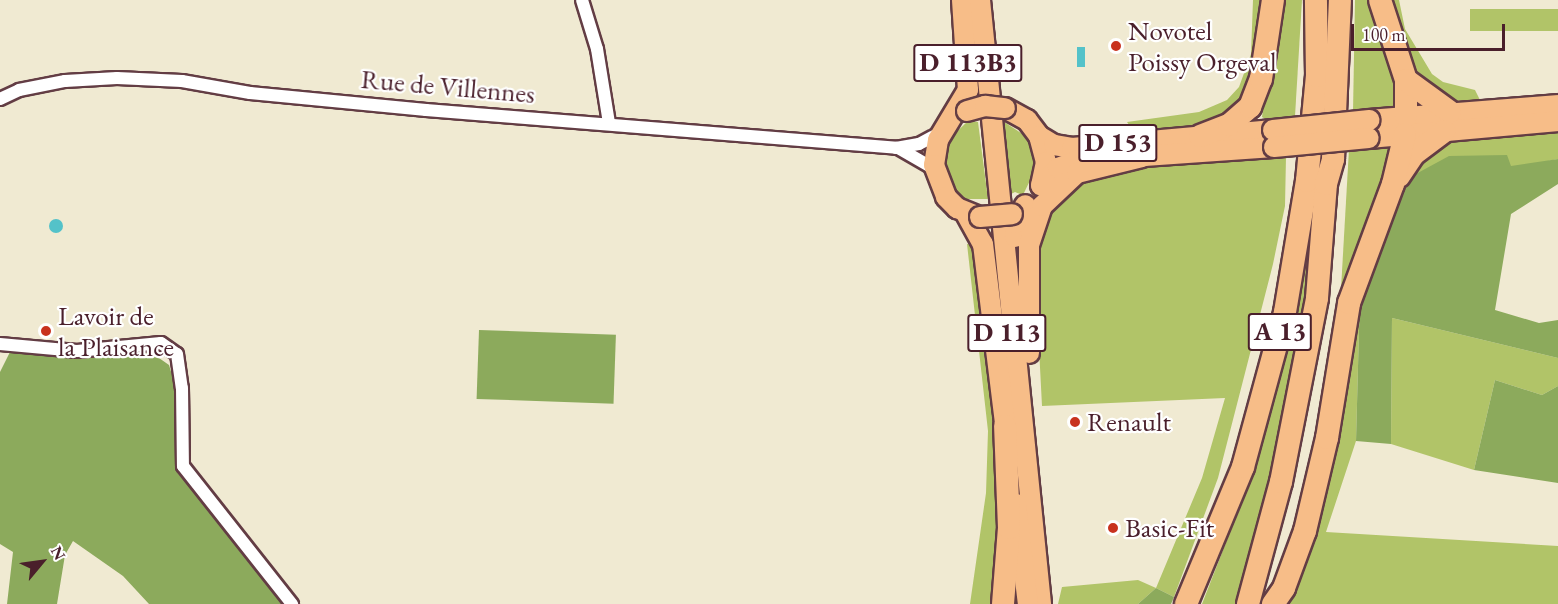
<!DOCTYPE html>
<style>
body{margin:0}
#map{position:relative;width:1558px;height:604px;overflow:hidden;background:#f0ead2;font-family:"EB Garamond",serif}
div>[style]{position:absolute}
.green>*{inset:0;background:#b1c468;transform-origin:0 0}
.forest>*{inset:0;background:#8caa5c;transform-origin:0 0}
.water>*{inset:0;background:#54c2c9;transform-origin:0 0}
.round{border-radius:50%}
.roads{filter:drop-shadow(2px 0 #633d44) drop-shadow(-2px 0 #633d44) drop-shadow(0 2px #633d44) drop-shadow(0 -2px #633d44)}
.street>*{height:12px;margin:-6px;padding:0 6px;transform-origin:6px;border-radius:6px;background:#fff}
.primary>*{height:20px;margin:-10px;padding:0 10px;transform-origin:10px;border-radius:10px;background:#f7bd88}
.highway>*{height:22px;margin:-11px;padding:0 11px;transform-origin:11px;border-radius:11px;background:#f7bd88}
.bridges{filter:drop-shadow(2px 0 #633d44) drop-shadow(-2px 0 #633d44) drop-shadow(0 2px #633d44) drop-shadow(0 -2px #633d44)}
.primary-bridge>*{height:20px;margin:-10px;padding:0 10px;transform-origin:10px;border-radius:10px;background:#f7bd88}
.dots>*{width:16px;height:16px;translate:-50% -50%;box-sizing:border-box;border:3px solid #fff;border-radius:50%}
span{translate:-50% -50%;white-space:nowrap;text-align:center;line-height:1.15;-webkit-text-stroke:4.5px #fff;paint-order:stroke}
.shield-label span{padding:2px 4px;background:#fff;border:2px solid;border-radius:4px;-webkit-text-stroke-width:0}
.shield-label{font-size:26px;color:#4a1f2b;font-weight:700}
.poi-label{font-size:27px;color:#4a1f2b}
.left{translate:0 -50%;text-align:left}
.street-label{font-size:27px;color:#4a1f2b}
.north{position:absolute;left:12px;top:532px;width:60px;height:60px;-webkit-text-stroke:4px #fff;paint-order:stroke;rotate:61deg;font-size:16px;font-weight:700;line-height:24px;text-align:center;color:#4a1f2b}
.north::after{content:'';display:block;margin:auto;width:21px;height:27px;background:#4a1f2b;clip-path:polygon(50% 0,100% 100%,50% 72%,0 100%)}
.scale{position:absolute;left:1351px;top:24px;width:154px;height:27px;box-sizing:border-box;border:3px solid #4a1f2b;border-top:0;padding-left:8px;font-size:18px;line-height:21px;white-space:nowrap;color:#4a1f2b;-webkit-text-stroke:4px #fff;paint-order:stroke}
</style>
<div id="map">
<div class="green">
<div style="clip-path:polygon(1253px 0,1264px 0,1254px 79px,1240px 106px,1210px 125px,1134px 132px,1127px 122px,1199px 112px,1227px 100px,1239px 87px,1251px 54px)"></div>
<div style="clip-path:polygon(1279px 0,1302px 0,1295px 116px,1267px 120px,1262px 117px)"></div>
<div style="clip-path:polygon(1355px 0,1374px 0,1390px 52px,1398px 109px,1353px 112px)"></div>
<div style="clip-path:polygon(1387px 0,1399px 0,1405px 29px,1432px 74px,1443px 82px,1475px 90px,1480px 100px,1456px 101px,1434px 93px,1411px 74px)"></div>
<div style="left:1558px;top:9px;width:22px;height:88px;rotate:90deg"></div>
<div style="clip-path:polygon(1001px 120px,1027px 137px,1033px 148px,1036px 168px,1023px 195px,1015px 192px,1005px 197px,1003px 176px,1009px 166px)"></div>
<div style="clip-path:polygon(968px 121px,978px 122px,988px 199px,966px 199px,954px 190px,945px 168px,948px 140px)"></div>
<div style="clip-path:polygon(1558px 130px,1558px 159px,1398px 192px,1411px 165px,1443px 141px)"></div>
<div style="clip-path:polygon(1387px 142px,1392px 152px,1339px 324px,1349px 149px)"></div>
<div style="clip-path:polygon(1286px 157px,1285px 206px,1273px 264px,1218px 478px,1174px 597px,1156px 588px,1138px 604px,1058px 604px,1062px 587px,1138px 580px,1156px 588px,1202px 478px,1225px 398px,1042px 406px,1034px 251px,1042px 219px,1072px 184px,1114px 166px)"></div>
<div style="clip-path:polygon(1316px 221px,1306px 322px,1290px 408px,1239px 604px,1202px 604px,1248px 486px,1278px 387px)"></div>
<div style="clip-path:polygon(967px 244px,973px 245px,980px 287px,1007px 498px,996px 604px,970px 604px,986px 493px,988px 431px)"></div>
<div style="clip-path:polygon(1360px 292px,1356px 441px,1326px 532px,1558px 546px,1558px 604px,1289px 604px,1302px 567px)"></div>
<div style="clip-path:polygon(1392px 318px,1558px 358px,1558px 386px,1542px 395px,1495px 380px,1474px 470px,1391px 444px)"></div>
</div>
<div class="forest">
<div style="clip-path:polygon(1507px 155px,1511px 166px,1558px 159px,1558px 184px,1511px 214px,1495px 310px,1539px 323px,1558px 320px,1558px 358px,1392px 318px,1391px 444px,1356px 441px,1360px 292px,1398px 192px,1414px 175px,1449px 156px)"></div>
<div style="left:479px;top:330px;width:137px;height:69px;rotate:2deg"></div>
<div style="clip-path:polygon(16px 340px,93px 354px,149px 351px,169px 365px,176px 388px,176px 471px,293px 604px,149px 604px,123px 576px,73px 541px,65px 555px,57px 604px,7px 604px,13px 552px,0 544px,0 372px)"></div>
<div style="clip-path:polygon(1495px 380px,1542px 395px,1558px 386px,1558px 483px,1474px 470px)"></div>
<div style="clip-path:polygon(1156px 588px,1174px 597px,1171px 604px,1138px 604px)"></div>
</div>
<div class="water">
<div style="left:1077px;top:47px;width:8px;height:20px"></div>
<div class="round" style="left:49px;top:219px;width:14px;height:14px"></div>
</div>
<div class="roads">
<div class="street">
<div style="left:582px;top:0;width:51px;rotate:73deg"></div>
<div style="left:597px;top:49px;width:75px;rotate:80.8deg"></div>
<div style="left:0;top:99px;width:21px;rotate:-25deg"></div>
<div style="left:19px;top:90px;width:47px;rotate:-11.1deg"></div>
<div style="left:65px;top:81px;width:52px;rotate:-3.3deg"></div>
<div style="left:117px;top:78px;width:65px;rotate:2.6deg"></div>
<div style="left:182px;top:81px;width:69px;rotate:10deg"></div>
<div style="left:250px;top:93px;width:177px;rotate:5.5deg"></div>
<div style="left:426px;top:110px;width:472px;rotate:4.6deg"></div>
<div style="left:896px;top:148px;width:23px;rotate:-10deg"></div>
<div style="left:919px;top:144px;width:26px;rotate:-28deg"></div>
<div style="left:900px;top:149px;width:39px;rotate:30deg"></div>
<div style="left:0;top:344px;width:77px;rotate:5.2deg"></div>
<div style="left:77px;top:351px;width:84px;rotate:-5.4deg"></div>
<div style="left:161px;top:343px;width:19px;rotate:35deg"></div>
<div style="left:177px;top:354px;width:34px;rotate:82deg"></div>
<div style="left:182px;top:388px;width:78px;rotate:89.3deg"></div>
<div style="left:183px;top:466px;width:176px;rotate:51.7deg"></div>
</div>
<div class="primary">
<div style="left:962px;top:0;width:90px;rotate:86.2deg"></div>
<div style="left:968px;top:90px;width:58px;rotate:121deg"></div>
<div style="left:938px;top:140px;width:25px;rotate:99deg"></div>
<div style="left:934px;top:165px;width:34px;rotate:69deg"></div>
<div style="left:946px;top:197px;width:16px;rotate:45deg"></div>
<div style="left:957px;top:208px;width:22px;rotate:22deg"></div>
<div style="left:980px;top:0;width:607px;rotate:84.23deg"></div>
<div style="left:1005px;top:108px;width:25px;rotate:29deg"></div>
<div style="left:1027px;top:120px;width:20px;rotate:53deg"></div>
<div style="left:1039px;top:136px;width:27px;rotate:75deg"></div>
<div style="left:1046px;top:162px;width:24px;rotate:102deg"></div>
<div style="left:1369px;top:120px;width:190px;rotate:-4.5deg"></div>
<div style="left:1039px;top:136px;width:17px;rotate:31deg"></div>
<div style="left:1054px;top:145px;width:18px;rotate:9deg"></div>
<div style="left:1072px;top:148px;width:202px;rotate:-5.1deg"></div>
<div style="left:1369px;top:138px;width:190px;rotate:-5.1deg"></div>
<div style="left:1130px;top:157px;width:144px;rotate:-4deg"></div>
<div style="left:1041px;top:185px;width:24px;rotate:-45deg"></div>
<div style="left:1058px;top:168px;width:30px;rotate:-20deg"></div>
<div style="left:965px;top:212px;width:37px;rotate:61deg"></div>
<div style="left:983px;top:244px;width:197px;rotate:83deg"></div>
<div style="left:1015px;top:237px;width:14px;rotate:-86deg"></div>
<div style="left:1016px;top:223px;width:20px;rotate:-63deg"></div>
<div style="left:1029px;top:353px;width:108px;rotate:-90deg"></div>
<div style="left:1029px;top:245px;width:41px;rotate:-71.6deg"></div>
<div style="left:1042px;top:206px;width:48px;rotate:-43.3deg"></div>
<div style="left:1077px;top:173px;width:67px;rotate:-13.8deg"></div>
<div style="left:1016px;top:504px;width:101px;rotate:83.2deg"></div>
</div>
<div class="highway">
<div style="left:1380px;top:0;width:84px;rotate:72deg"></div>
<div style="left:1406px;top:80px;width:36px;rotate:90deg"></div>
<div style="left:1406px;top:80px;width:54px;rotate:36deg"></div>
<div style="left:1200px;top:136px;width:31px;rotate:-21deg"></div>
<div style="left:1229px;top:125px;width:28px;rotate:-41deg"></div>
<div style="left:1250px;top:107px;width:30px;rotate:-69deg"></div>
<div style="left:1261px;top:79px;width:80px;rotate:-81.4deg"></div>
<div style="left:1399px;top:176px;width:27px;rotate:-56deg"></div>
<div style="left:1414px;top:154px;width:38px;rotate:-37deg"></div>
<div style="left:1003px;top:604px;width:76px;rotate:-85.5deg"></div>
<div style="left:1009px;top:528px;width:102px;rotate:-92.2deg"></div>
<div style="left:1186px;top:604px;width:148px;rotate:-67.4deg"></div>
<div style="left:1243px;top:467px;width:161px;rotate:-74.8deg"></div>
<div style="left:1285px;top:312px;width:133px;rotate:-80.5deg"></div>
<div style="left:1307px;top:181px;width:105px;rotate:-84.6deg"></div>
<div style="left:1317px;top:76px;width:76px;rotate:-90.8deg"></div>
<div style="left:1248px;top:604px;width:126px;rotate:-74.9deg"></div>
<div style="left:1281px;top:482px;width:187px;rotate:-78.9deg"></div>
<div style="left:1317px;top:298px;width:114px;rotate:-85.5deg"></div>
<div style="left:1326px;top:184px;width:26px;rotate:-74deg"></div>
<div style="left:1333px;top:159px;width:159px;rotate:-87.5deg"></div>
<div style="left:1273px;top:604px;width:19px;rotate:-55deg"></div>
<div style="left:1284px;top:588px;width:61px;rotate:-69.8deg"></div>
<div style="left:1305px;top:531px;width:96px;rotate:-76.7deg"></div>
<div style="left:1327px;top:438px;width:137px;rotate:-80.7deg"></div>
<div style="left:1349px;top:303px;width:127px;rotate:-69.7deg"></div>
<div style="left:1393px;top:184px;width:51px;rotate:-76.5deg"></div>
</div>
</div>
<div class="bridges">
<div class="primary-bridge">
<div style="left:967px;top:111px;width:19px;rotate:-16deg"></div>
<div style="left:985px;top:106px;width:20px;rotate:6deg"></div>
<div style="left:1273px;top:130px;width:97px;rotate:-5.9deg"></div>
<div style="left:1274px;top:147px;width:95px;rotate:-5.4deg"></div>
<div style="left:980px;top:217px;width:32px;rotate:-5deg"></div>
</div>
</div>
<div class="dots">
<div style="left:1116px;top:46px;background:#c8321e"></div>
<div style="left:46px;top:331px;background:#c8321e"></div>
<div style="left:1075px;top:422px;background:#c8321e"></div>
<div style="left:1113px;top:528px;background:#c8321e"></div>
</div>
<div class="shield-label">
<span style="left:968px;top:63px">D 113B3</span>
<span style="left:1118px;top:143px">D 153</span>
<span style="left:1280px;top:332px">A 13</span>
<span style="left:1007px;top:333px">D 113</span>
</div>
<div class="poi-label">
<span class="left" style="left:1128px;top:46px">Novotel<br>Poissy Orgeval</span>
<span class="left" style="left:58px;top:331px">Lavoir de<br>la Plaisance</span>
<span class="left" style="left:1087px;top:422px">Renault</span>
<span class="left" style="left:1125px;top:528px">Basic-Fit</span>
</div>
<div class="street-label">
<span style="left:448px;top:86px;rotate:5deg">Rue de Villennes</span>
</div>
<div class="north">N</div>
<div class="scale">100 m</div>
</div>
